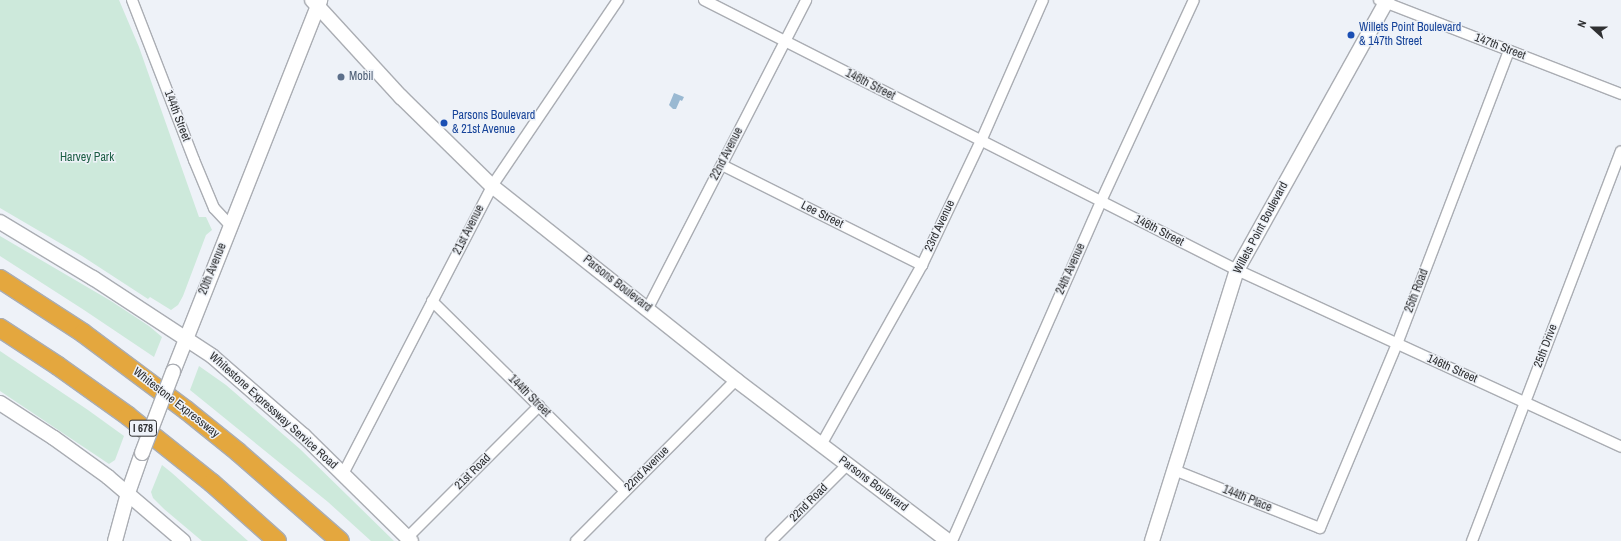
<!DOCTYPE html>
<style>
body{margin:0}
#map{position:relative;width:1621px;height:541px;overflow:hidden;background:#eef2f8;font-family:"Archivo Narrow",sans-serif}
div>[style]{position:absolute}
.green>*{inset:0;background:#cde9db}
.water>*{inset:0;background:#9ab9d2}
.roads{filter:drop-shadow(1px 0 #aaadb3) drop-shadow(-1px 0 #aaadb3) drop-shadow(0 1px #aaadb3) drop-shadow(0 -1px #aaadb3)}
.street>*{height:10px;margin:-5px;padding:0 5px;transform-origin:5px;border-radius:5px;background:#fff}
.secondary>*{height:14px;margin:-7px;padding:0 7px;transform-origin:7px;border-radius:7px;background:#fff}
.highway>*{height:18px;margin:-9px;padding:0 9px;transform-origin:9px;border-radius:9px;background:#e4a73e}
.bridges{filter:drop-shadow(1px 0 #aaadb3) drop-shadow(-1px 0 #aaadb3) drop-shadow(0 1px #aaadb3) drop-shadow(0 -1px #aaadb3)}
.secondary-bridge>*{height:14px;margin:-7px;padding:0 7px;transform-origin:7px;border-radius:7px;background:#fff}
.dots>*{width:11px;height:11px;translate:-50% -50%;box-sizing:border-box;border:2px solid #eef2f8;border-radius:50%}
span{translate:-50% -50%;white-space:nowrap;text-align:center;line-height:1.15;-webkit-text-stroke:3px #eef2f8;paint-order:stroke}
.shield-label span{padding:1px 3px;background:#eef2f8;border:1px solid;border-radius:3px;-webkit-text-stroke-width:0}
.shield-label{font-size:11px;color:#2f3032;font-weight:700}
.transit-label{font-size:12px;color:#164399}
.left{translate:0 -50%;text-align:left}
.street-label{font-size:12px;color:#2f3032}
.service-label{font-size:12px;color:#4e5e75}
.park-label{font-size:12px;color:#1c5e44}
.north{position:absolute;left:1573px;top:8px;width:40px;height:40px;-webkit-text-stroke:3px #eef2f8;paint-order:stroke;rotate:291deg;font-size:11px;font-weight:700;line-height:16px;text-align:center;color:#2f3032}
.north::after{content:'';display:block;margin:auto;width:14px;height:18px;background:#2f3032;clip-path:polygon(50% 0,100% 100%,50% 72%,0 100%)}
</style>
<div id="map">
<div class="green">
<div style="clip-path:polygon(0 0,119px 0,139px 47px,199px 217px,206px 217px,212px 230px,206px 235px,183px 296px,178px 305px,171px 310px,150px 297px,148px 299px,82px 256px,0 208px)"></div>
<div style="clip-path:polygon(0 236px,111px 301px,149px 326px,162px 337px,154px 357px,84px 310px,0 256px)"></div>
<div style="clip-path:polygon(0 351px,88px 410px,124px 436px,115px 460px,109px 464px,0 391px)"></div>
<div style="clip-path:polygon(199px 366px,226px 385px,300px 449px,394px 541px,371px 541px,328px 502px,190px 390px)"></div>
<div style="clip-path:polygon(162px 465px,172px 473px,248px 541px,202px 541px,164px 509px,153px 498px,151px 492px)"></div>
</div>
<div class="water">
<div style="clip-path:polygon(674px 93px,684px 97px,682px 101px,680px 100px,676px 109px,673px 109px,669px 105px)"></div>
</div>
<div class="roads">
<div class="street">
<div style="left:132px;top:0;width:172px;rotate:68.8deg"></div>
<div style="left:194px;top:160px;width:52px;rotate:67.4deg"></div>
<div style="left:214px;top:208px;width:25px;rotate:47deg"></div>
<div style="left:704px;top:0;width:597px;rotate:26.87deg"></div>
<div style="left:1237px;top:270px;width:423px;rotate:24.7deg"></div>
<div style="left:1379px;top:0;width:260px;rotate:21.2deg"></div>
<div style="left:722px;top:165px;width:224px;rotate:26.6deg"></div>
<div style="left:432px;top:301px;width:271px;rotate:44.6deg"></div>
<div style="left:648px;top:308px;width:346px;rotate:-62.8deg"></div>
<div style="left:821px;top:445px;width:206px;rotate:-60.7deg"></div>
<div style="left:922px;top:265px;width:137px;rotate:-64.6deg"></div>
<div style="left:981px;top:141px;width:154px;rotate:-66.3deg"></div>
<div style="left:1174px;top:470px;width:157px;rotate:21.7deg"></div>
<div style="left:1320px;top:528px;width:199px;rotate:-67.3deg"></div>
<div style="left:1397px;top:344px;width:314px;rotate:-69.1deg"></div>
<div style="left:343px;top:474px;width:324px;rotate:-62.6deg"></div>
<div style="left:492px;top:186px;width:225px;rotate:-55.9deg"></div>
<div style="left:407px;top:538px;width:187px;rotate:-45deg"></div>
<div style="left:576px;top:541px;width:227px;rotate:-45.2deg"></div>
<div style="left:771px;top:541px;width:107px;rotate:-45deg"></div>
<div style="left:952px;top:541px;width:371px;rotate:-66.3deg"></div>
<div style="left:1101px;top:201px;width:221px;rotate:-65.2deg"></div>
<div style="left:1472px;top:541px;width:417px;rotate:-69.1deg"></div>
</div>
<div class="secondary">
<div style="left:312px;top:0;width:132px;rotate:47.5deg"></div>
<div style="left:401px;top:97px;width:127px;rotate:44.4deg"></div>
<div style="left:492px;top:186px;width:312px;rotate:38.5deg"></div>
<div style="left:736px;top:380px;width:266px;rotate:37.2deg"></div>
<div style="left:0;top:222px;width:109px;rotate:31.1deg"></div>
<div style="left:93px;top:278px;width:142px;rotate:33.2deg"></div>
<div style="left:212px;top:356px;width:122px;rotate:41deg"></div>
<div style="left:304px;top:436px;width:150px;rotate:44.5deg"></div>
<div style="left:173px;top:372px;width:400px;rotate:-68.4deg"></div>
<div style="left:0;top:403px;width:64px;rotate:32.9deg"></div>
<div style="left:54px;top:438px;width:67px;rotate:35.8deg"></div>
<div style="left:108px;top:477px;width:99px;rotate:40.5deg"></div>
<div style="left:115px;top:541px;width:50px;rotate:-74.8deg"></div>
<div style="left:128px;top:493px;width:42px;rotate:-70.7deg"></div>
<div style="left:1152px;top:541px;width:284px;rotate:-72.6deg"></div>
<div style="left:1237px;top:270px;width:309px;rotate:-60.9deg"></div>
</div>
<div class="highway">
<div style="left:0;top:279px;width:99px;rotate:33deg"></div>
<div style="left:83px;top:333px;width:129px;rotate:36.8deg"></div>
<div style="left:186px;top:410px;width:67px;rotate:38.9deg"></div>
<div style="left:238px;top:452px;width:135px;rotate:41.1deg"></div>
<div style="left:0;top:328px;width:69px;rotate:33.2deg"></div>
<div style="left:58px;top:366px;width:86px;rotate:35.5deg"></div>
<div style="left:128px;top:416px;width:107px;rotate:38.6deg"></div>
<div style="left:212px;top:483px;width:87px;rotate:41.7deg"></div>
</div>
</div>
<div class="bridges">
<div class="secondary-bridge">
<div style="left:142px;top:453px;width:87px;rotate:-69.1deg"></div>
</div>
</div>
<div class="dots">
<div style="left:1351px;top:35px;background:#1a4fb4"></div>
<div style="left:341px;top:77px;background:#5c6f8a"></div>
<div style="left:444px;top:123px;background:#1a4fb4"></div>
</div>
<div class="shield-label">
<span style="left:143px;top:428px">I 678</span>
</div>
<div class="transit-label">
<span class="left" style="left:1359px;top:35px">Willets Point Boulevard<br>&amp; 147th Street</span>
<span class="left" style="left:452px;top:123px">Parsons Boulevard<br>&amp; 21st Avenue</span>
</div>
<div class="street-label">
<span style="left:1500px;top:47px;rotate:21deg">147th Street</span>
<span style="left:870px;top:85px;rotate:27deg">146th Street</span>
<span style="left:177px;top:116px;rotate:69deg">144th Street</span>
<span style="left:727px;top:154px;rotate:-63deg">22nd Avenue</span>
<span style="left:822px;top:215px;rotate:27deg">Lee Street</span>
<span style="left:940px;top:226px;rotate:-65deg">23rd Avenue</span>
<span style="left:1261px;top:228px;rotate:-62deg">Willets Point Boulevard</span>
<span style="left:469px;top:230px;rotate:-63deg">21st Avenue</span>
<span style="left:1159px;top:231px;rotate:27deg">146th Street</span>
<span style="left:213px;top:269px;rotate:-68deg">20th Avenue</span>
<span style="left:1071px;top:269px;rotate:-66deg">24th Avenue</span>
<span style="left:617px;top:284px;rotate:38deg">Parsons Boulevard</span>
<span style="left:1417px;top:291px;rotate:-69deg">25th Road</span>
<span style="left:1546px;top:346px;rotate:-69deg">25th Drive</span>
<span style="left:1452px;top:369px;rotate:24deg">146th Street</span>
<span style="left:529px;top:396px;rotate:45deg">144th Street</span>
<span style="left:176px;top:403px;rotate:38deg">Whitestone Expressway</span>
<span style="left:273px;top:411px;rotate:42deg">Whitestone Expressway Service Road</span>
<span style="left:647px;top:469px;rotate:-45deg">22nd Avenue</span>
<span style="left:473px;top:472px;rotate:-45deg">21st Road</span>
<span style="left:873px;top:484px;rotate:37deg">Parsons Boulevard</span>
<span style="left:1247px;top:499px;rotate:22deg">144th Place</span>
<span style="left:809px;top:503px;rotate:-45deg">22nd Road</span>
</div>
<div class="service-label">
<span class="left" style="left:349px;top:77px">Mobil</span>
</div>
<div class="park-label">
<span style="left:87px;top:158px">Harvey Park</span>
</div>
<div class="north">N</div>
</div>
